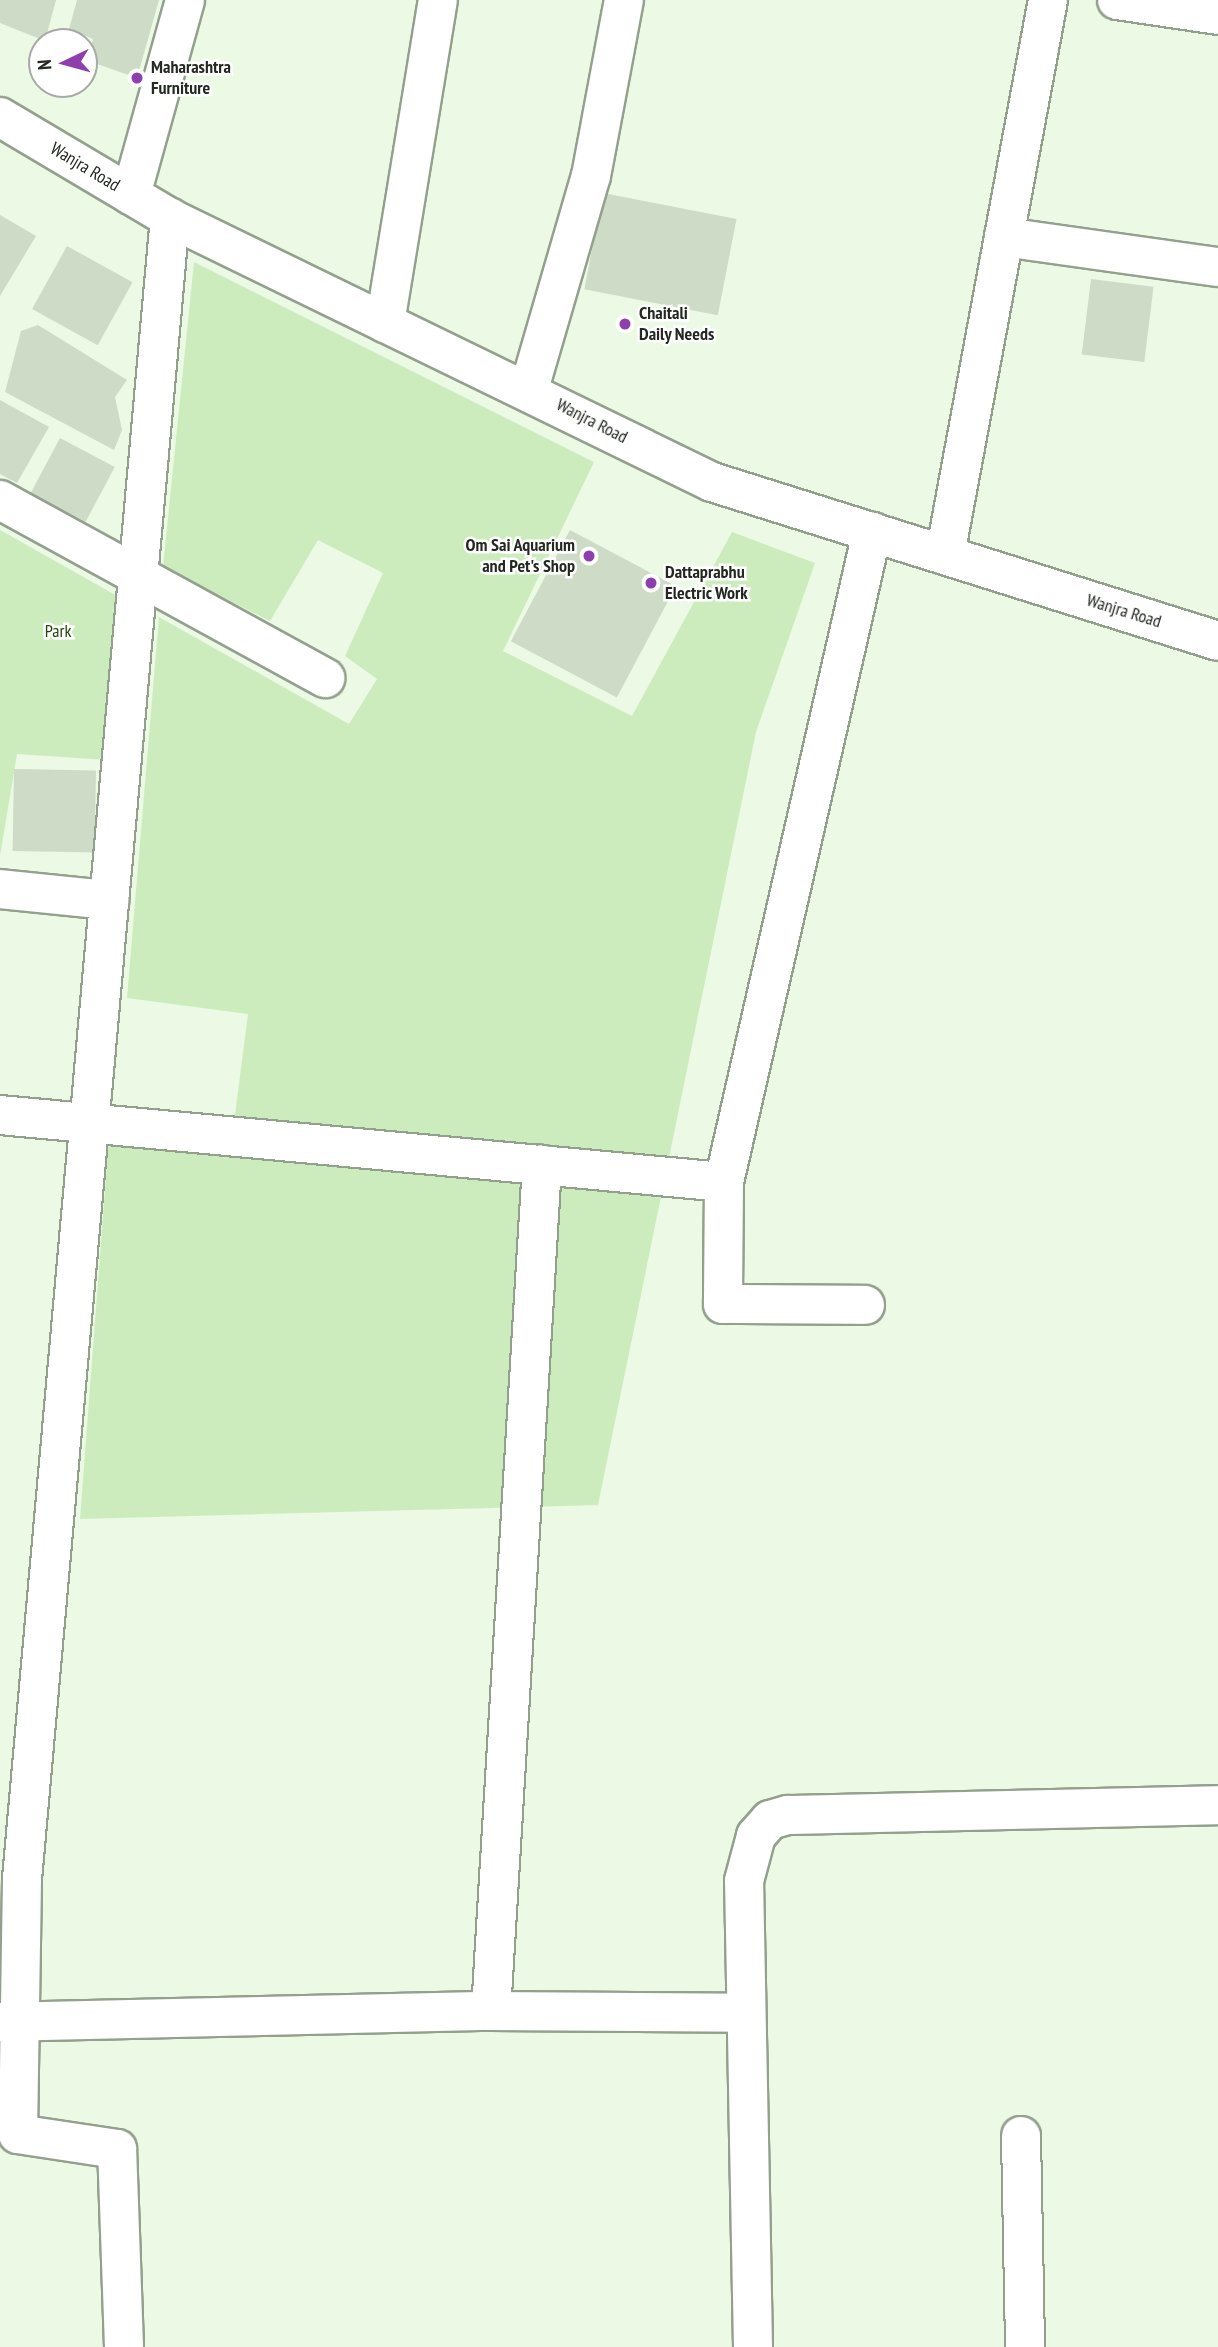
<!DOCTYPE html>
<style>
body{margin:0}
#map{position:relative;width:1218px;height:2347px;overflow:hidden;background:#ebf9e5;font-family:"PT Sans Narrow",sans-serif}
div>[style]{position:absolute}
.green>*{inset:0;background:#cdecbe}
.building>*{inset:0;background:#cddbc7;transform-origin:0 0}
.roads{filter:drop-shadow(2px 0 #94a08e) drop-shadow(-2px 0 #94a08e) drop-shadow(0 2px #94a08e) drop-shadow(0 -2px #94a08e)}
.minor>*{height:38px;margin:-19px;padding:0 19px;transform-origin:19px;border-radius:19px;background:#fff}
.dots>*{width:19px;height:19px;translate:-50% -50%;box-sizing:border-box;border:4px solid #fff;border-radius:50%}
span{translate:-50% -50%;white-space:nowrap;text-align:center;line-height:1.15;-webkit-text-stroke:5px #fff;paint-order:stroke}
.poi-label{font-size:18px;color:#232821;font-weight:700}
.left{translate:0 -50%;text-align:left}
.right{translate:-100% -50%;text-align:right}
.street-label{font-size:18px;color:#232821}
.park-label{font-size:18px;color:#24450e}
.north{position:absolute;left:28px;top:28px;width:70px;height:70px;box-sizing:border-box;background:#fff;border:2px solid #a7a9a6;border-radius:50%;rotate:265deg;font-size:19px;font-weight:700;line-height:28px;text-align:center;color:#232821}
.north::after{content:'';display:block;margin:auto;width:24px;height:32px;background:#8f3ead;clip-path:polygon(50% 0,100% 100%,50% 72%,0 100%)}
</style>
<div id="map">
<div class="green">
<div style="clip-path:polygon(194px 262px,594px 462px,503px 651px,632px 716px,732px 532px,815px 563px,756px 732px,598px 1505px,80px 1519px,109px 1137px,231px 1146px,248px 1014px,127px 998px,159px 617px,349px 724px,377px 679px,345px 656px,383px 573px,318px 540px,270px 621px,163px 567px)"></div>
<div style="clip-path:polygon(0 530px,119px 597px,108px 760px,17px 754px,0 856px)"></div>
</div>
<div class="building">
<div style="clip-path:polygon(0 0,56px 0,45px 41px,0 23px)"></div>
<div style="clip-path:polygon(77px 0,159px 0,137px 78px,86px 60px,93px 39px,69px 29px)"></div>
<div style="left:603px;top:193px;width:136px;height:98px;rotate:11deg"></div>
<div style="clip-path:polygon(0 215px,36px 236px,0 296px)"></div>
<div style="left:67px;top:246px;width:75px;height:72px;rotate:29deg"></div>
<div style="left:1091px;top:279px;width:63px;height:76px;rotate:7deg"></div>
<div style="clip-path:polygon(38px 325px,127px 380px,115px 397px,122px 430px,114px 450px,5px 392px,21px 331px)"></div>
<div style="clip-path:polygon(0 400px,49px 427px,17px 483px,0 474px)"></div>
<div style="left:60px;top:438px;width:62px;height:62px;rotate:28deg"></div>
<div style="left:570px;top:530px;width:120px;height:126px;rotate:28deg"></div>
<div style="left:14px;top:769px;width:82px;height:82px;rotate:1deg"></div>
</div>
<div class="roads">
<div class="minor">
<div style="left:1117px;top:0;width:102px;rotate:8.4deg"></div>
<div style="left:0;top:117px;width:198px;rotate:30.7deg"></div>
<div style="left:170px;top:218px;width:603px;rotate:25.97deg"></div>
<div style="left:712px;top:482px;width:530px;rotate:17.44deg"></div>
<div style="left:131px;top:195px;width:202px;rotate:-74.5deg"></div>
<div style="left:1004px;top:237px;width:216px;rotate:8deg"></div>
<div style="left:385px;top:323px;width:327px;rotate:-80.7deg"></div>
<div style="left:529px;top:389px;width:222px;rotate:-73.8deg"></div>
<div style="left:591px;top:176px;width:179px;rotate:-79.4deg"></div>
<div style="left:0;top:500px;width:371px;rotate:28.7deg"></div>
<div style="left:945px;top:555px;width:564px;rotate:-79.49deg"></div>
<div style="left:0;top:889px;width:110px;rotate:5.8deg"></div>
<div style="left:0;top:1115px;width:727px;rotate:5.29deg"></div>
<div style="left:724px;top:1182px;width:122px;rotate:90.5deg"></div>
<div style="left:723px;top:1304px;width:142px;rotate:0.4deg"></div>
<div style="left:724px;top:1182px;width:667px;rotate:-77.17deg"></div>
<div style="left:491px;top:2011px;width:848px;rotate:-86.55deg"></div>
<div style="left:0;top:2022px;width:491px;rotate:-1.3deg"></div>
<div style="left:491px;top:2011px;width:255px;rotate:0.4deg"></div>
<div style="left:1021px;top:2136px;width:211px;rotate:88.9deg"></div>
<div style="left:124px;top:2347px;width:198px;rotate:-92deg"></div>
<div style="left:117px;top:2149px;width:100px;rotate:-171.4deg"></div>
<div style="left:18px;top:2134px;width:255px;rotate:-89.1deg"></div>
<div style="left:22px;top:1879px;width:1668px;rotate:-84.91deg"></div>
<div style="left:753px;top:2347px;width:466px;rotate:-91.1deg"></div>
<div style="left:744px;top:1881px;width:47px;rotate:-75.1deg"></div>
<div style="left:756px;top:1836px;width:21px;rotate:-49deg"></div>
<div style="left:770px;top:1820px;width:19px;rotate:-16deg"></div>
<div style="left:788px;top:1815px;width:430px;rotate:-1.3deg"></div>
</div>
</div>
<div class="dots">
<div style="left:137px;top:78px;background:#8f3ead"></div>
<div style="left:625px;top:324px;background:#8f3ead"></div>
<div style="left:589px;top:556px;background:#8f3ead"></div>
<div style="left:651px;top:583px;background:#8f3ead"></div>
</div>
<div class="poi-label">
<span class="left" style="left:151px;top:78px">Maharashtra<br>Furniture</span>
<span class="left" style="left:639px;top:324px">Chaitali<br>Daily Needs</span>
<span class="right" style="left:575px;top:556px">Om Sai Aquarium<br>and Pet's Shop</span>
<span class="left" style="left:665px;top:583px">Dattaprabhu<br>Electric Work</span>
</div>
<div class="street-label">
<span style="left:85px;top:167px;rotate:31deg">Wanjra Road</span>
<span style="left:592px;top:421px;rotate:27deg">Wanjra Road</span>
<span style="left:1124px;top:611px;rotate:17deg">Wanjra Road</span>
</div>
<div class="park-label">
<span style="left:58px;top:631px">Park</span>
</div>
<div class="north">N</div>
</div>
